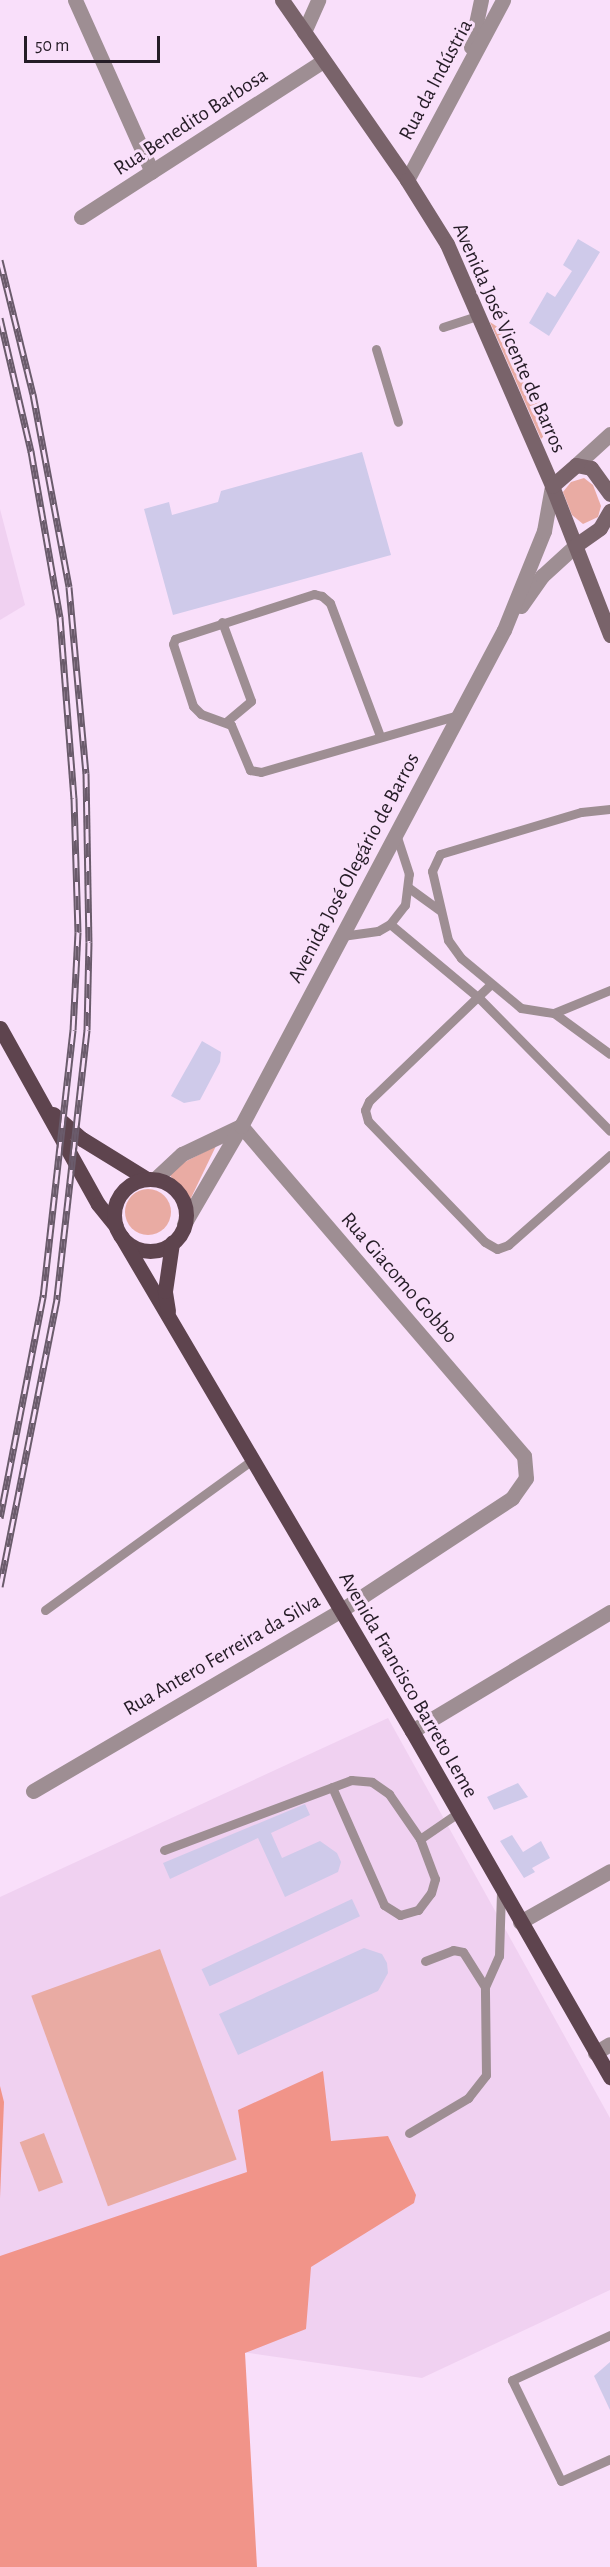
<!DOCTYPE html>
<meta charset="utf-8">
<style>
body{margin:0}
#map{position:relative;width:610px;height:2567px;overflow:hidden;background:#f9dffa;font-family:"Alegreya Sans",sans-serif}
div>[style]{position:absolute}
.built>*{inset:0;background:#f0d1f1}
.green>*{inset:0;background:#e9aba3;transform-origin:0 0}
.round{border-radius:50%}
.forest>*{inset:0;background:#f19489}
.building>*{inset:0;background:#cfcaea;transform-origin:0 0}
.service>*{height:9px;margin:-4.5px;padding:0 4.5px;transform-origin:4.5px;border-radius:4.5px;background:#9e8e93}
.minor>*{height:15px;margin:-7.5px;padding:0 7.5px;transform-origin:7.5px;border-radius:7.5px;background:#9e8e93}
.tertiary>*{height:15px;margin:-7.5px;padding:0 7.5px;transform-origin:7.5px;border-radius:7.5px;background:#9e8e93}
.secondary>*{height:15px;margin:-7.5px;padding:0 7.5px;transform-origin:7.5px;border-radius:7.5px;background:#79636a}
.primary>*{height:15px;margin:-7.5px;padding:0 7.5px;transform-origin:7.5px;border-radius:7.5px;background:#5e444e}
.primary>.ring{margin:-7.5px;padding:0;box-sizing:content-box;background:none;border:15px solid #5e444e;border-radius:50%}
.rail>*{height:7px;margin-top:-3.5px;transform-origin:0;background:repeating-linear-gradient(90deg,#f9dffa 0 14px,#6a5b6b 0 28px);box-sizing:border-box;border-block:2px solid #6a5b6b}
span{translate:-50% -50%;white-space:nowrap;text-align:center;line-height:1.15;-webkit-text-stroke:6px #f9dffa;paint-order:stroke}
.street-label{font-size:21px;color:#251c26}
.scale{position:absolute;left:24px;top:36px;width:136px;height:27px;box-sizing:border-box;border:3px solid #251c26;border-top:0;padding-left:8px;font-size:18px;line-height:21px;white-space:nowrap;color:#251c26;-webkit-text-stroke:4px #f9dffa;paint-order:stroke}
</style>
<div id="map">
<div class="built">
<div style="clip-path:polygon(0 509px,25px 605px,0 620px)"></div>
<div style="clip-path:polygon(388px 1718px,610px 2118px,610px 2290px,422px 2378px,0 2317px,0 1897px)"></div>
</div>
<div class="green">
<div style="clip-path:polygon(490px 322px,499px 328px,553px 426px,541px 439px)"></div>
<div style="clip-path:polygon(584px 478px,593px 485px,601px 506px,598px 517px,583px 524px,572px 515px,563px 492px,571px 482px)"></div>
<div style="clip-path:polygon(216px 1146px,189px 1202px,167px 1171px)"></div>
<div class="round" style="left:125px;top:1189px;width:46px;height:46px"></div>
<div style="left:160px;top:1949px;width:224px;height:137px;rotate:70deg"></div>
<div style="left:44px;top:2133px;width:53px;height:26px;rotate:69deg"></div>
</div>
<div class="forest">
<div style="clip-path:polygon(323px 2071px,331px 2141px,388px 2136px,416px 2195px,414px 2203px,311px 2267px,306px 2329px,245px 2353px,257px 2567px,0 2567px,0 2256px,247px 2172px,238px 2110px)"></div>
<div style="clip-path:polygon(0 2086px,4px 2102px,0 2198px)"></div>
</div>
<div class="building">
<div style="clip-path:polygon(578px 239px,600px 252px,549px 336px,529px 323px,547px 292px,555px 297px,572px 271px,563px 265px)"></div>
<div style="clip-path:polygon(362px 452px,391px 555px,173px 615px,144px 509px,169px 502px,172px 515px,218px 502px,221px 491px)"></div>
<div style="clip-path:polygon(202px 1041px,221px 1052px,220px 1062px,200px 1100px,184px 1103px,171px 1096px)"></div>
<div style="clip-path:polygon(518px 1783px,528px 1797px,494px 1810px,487px 1797px)"></div>
<div style="clip-path:polygon(305px 1804px,310px 1815px,271px 1833px,282px 1858px,320px 1841px,337px 1853px,341px 1862px,338px 1872px,285px 1897px,258px 1838px,170px 1879px,163px 1863px)"></div>
<div style="clip-path:polygon(512px 1835px,523px 1852px,541px 1841px,550px 1858px,532px 1868px,535px 1872px,524px 1878px,500px 1841px)"></div>
<div style="left:352px;top:1899px;width:19px;height:166px;rotate:65deg"></div>
<div style="clip-path:polygon(364px 1948px,382px 1954px,387px 1963px,388px 1973px,378px 1991px,238px 2055px,219px 2014px)"></div>
<div style="clip-path:polygon(610px 2362px,610px 2410px,594px 2376px)"></div>
</div>
<div class="service">
<div style="left:443px;top:327px;width:38px;rotate:-18deg"></div>
<div style="left:376px;top:349px;width:76px;rotate:73.2deg"></div>
<div style="left:222px;top:622px;width:84px;rotate:69.8deg"></div>
<div style="left:251px;top:701px;width:31px;rotate:140deg"></div>
<div style="left:380px;top:736px;width:142px;rotate:-110.6deg"></div>
<div style="left:330px;top:603px;width:11px;rotate:-139deg"></div>
<div style="left:322px;top:596px;width:8px;rotate:-166deg"></div>
<div style="left:314px;top:594px;width:146px;rotate:162.1deg"></div>
<div style="left:175px;top:639px;width:5px;rotate:112deg"></div>
<div style="left:173px;top:644px;width:65px;rotate:72.1deg"></div>
<div style="left:193px;top:706px;width:11px;rotate:45deg"></div>
<div style="left:201px;top:714px;width:32px;rotate:20deg"></div>
<div style="left:231px;top:725px;width:49px;rotate:67.1deg"></div>
<div style="left:250px;top:770px;width:11px;rotate:10deg"></div>
<div style="left:261px;top:772px;width:206px;rotate:-16.1deg"></div>
<div style="left:610px;top:809px;width:29px;rotate:174deg"></div>
<div style="left:581px;top:812px;width:147px;rotate:163.4deg"></div>
<div style="left:440px;top:854px;width:19px;rotate:115deg"></div>
<div style="left:432px;top:871px;width:71px;rotate:76.9deg"></div>
<div style="left:448px;top:940px;width:22px;rotate:54deg"></div>
<div style="left:461px;top:958px;width:78px;rotate:39.8deg"></div>
<div style="left:521px;top:1008px;width:33px;rotate:9deg"></div>
<div style="left:554px;top:1013px;width:61px;rotate:-22.3deg"></div>
<div style="left:409px;top:888px;width:39px;rotate:36deg"></div>
<div style="left:390px;top:924px;width:117px;rotate:39.8deg"></div>
<div style="left:480px;top:999px;width:185px;rotate:45.4deg"></div>
<div style="left:342px;top:936px;width:36px;rotate:-8deg"></div>
<div style="left:378px;top:931px;width:14px;rotate:-30deg"></div>
<div style="left:390px;top:924px;width:24px;rotate:-52deg"></div>
<div style="left:405px;top:905px;width:31px;rotate:-83deg"></div>
<div style="left:409px;top:874px;width:42px;rotate:-108deg"></div>
<div style="left:491px;top:984px;width:169px;rotate:136.2deg"></div>
<div style="left:369px;top:1101px;width:10px;rotate:114deg"></div>
<div style="left:365px;top:1110px;width:11px;rotate:75deg"></div>
<div style="left:368px;top:1121px;width:168px;rotate:46deg"></div>
<div style="left:485px;top:1242px;width:14px;rotate:30deg"></div>
<div style="left:497px;top:1249px;width:12px;rotate:-20deg"></div>
<div style="left:508px;top:1245px;width:136px;rotate:-41.4deg"></div>
<div style="left:554px;top:1013px;width:69px;rotate:36.2deg"></div>
<div style="left:45px;top:1610px;width:256px;rotate:-35.9deg"></div>
<div style="left:332px;top:1787px;width:129px;rotate:66.2deg"></div>
<div style="left:384px;top:1905px;width:19px;rotate:32deg"></div>
<div style="left:400px;top:1915px;width:19px;rotate:-16deg"></div>
<div style="left:418px;top:1910px;width:21px;rotate:-53deg"></div>
<div style="left:431px;top:1893px;width:15px;rotate:-74deg"></div>
<div style="left:435px;top:1879px;width:43px;rotate:-110.6deg"></div>
<div style="left:164px;top:1850px;width:200px;rotate:-20.5deg"></div>
<div style="left:351px;top:1780px;width:21px;rotate:5deg"></div>
<div style="left:372px;top:1782px;width:21px;rotate:35deg"></div>
<div style="left:389px;top:1794px;width:55px;rotate:55.4deg"></div>
<div style="left:420px;top:1839px;width:46px;rotate:-34.4deg"></div>
<div style="left:425px;top:1961px;width:30px;rotate:-21deg"></div>
<div style="left:453px;top:1950px;width:10px;rotate:11deg"></div>
<div style="left:463px;top:1952px;width:41px;rotate:57.8deg"></div>
<div style="left:409px;top:2133px;width:69px;rotate:-30.7deg"></div>
<div style="left:468px;top:2098px;width:29px;rotate:-52deg"></div>
<div style="left:486px;top:2075px;width:88px;rotate:-90.7deg"></div>
<div style="left:485px;top:1987px;width:34px;rotate:-66deg"></div>
<div style="left:499px;top:1956px;width:65px;rotate:-88.2deg"></div>
<div style="left:610px;top:2335px;width:108px;rotate:155.3deg"></div>
<div style="left:512px;top:2380px;width:112px;rotate:64.1deg"></div>
<div style="left:561px;top:2481px;width:54px;rotate:-24.2deg"></div>
</div>
<div class="minor">
<div style="left:75px;top:0;width:188px;rotate:65.9deg"></div>
<div style="left:304px;top:32px;width:35px;rotate:-66deg"></div>
<div style="left:471px;top:47px;width:48px;rotate:-78deg"></div>
<div style="left:407px;top:180px;width:204px;rotate:-61.9deg"></div>
<div style="left:81px;top:217px;width:288px;rotate:-32.8deg"></div>
<div style="left:412px;top:1731px;width:231px;rotate:-31deg"></div>
<div style="left:33px;top:1791px;width:356px;rotate:-30.4deg"></div>
<div style="left:340px;top:1611px;width:206px;rotate:-33.3deg"></div>
<div style="left:512px;top:1498px;width:24px;rotate:-55deg"></div>
<div style="left:526px;top:1478px;width:22px;rotate:-95deg"></div>
<div style="left:524px;top:1456px;width:435px;rotate:-130.6deg"></div>
<div style="left:520px;top:1922px;width:103px;rotate:-29.5deg"></div>
<div style="left:595px;top:2053px;width:17px;rotate:-31deg"></div>
</div>
<div class="tertiary">
<div style="left:576px;top:465px;width:46px;rotate:-42.4deg"></div>
<div style="left:521px;top:606px;width:37px;rotate:-55deg"></div>
<div style="left:542px;top:576px;width:46px;rotate:-42.4deg"></div>
<div style="left:155px;top:1179px;width:37px;rotate:-43deg"></div>
<div style="left:182px;top:1154px;width:65px;rotate:-25.4deg"></div>
<div style="left:184px;top:1224px;width:113px;rotate:-59.8deg"></div>
<div style="left:241px;top:1126px;width:561px;rotate:-62.07deg"></div>
<div style="left:504px;top:630px;width:107px;rotate:-68deg"></div>
<div style="left:544px;top:531px;width:46px;rotate:-79.9deg"></div>
</div>
<div class="secondary">
<div style="left:282px;top:0;width:219px;rotate:55.2deg"></div>
<div style="left:407px;top:180px;width:75px;rotate:58deg"></div>
<div style="left:447px;top:244px;width:264px;rotate:66.5deg"></div>
<div style="left:552px;top:486px;width:160px;rotate:68.7deg"></div>
<div style="left:552px;top:486px;width:32px;rotate:-41deg"></div>
<div style="left:576px;top:465px;width:15px;rotate:11deg"></div>
<div style="left:591px;top:468px;width:32px;rotate:54deg"></div>
<div style="left:576px;top:545px;width:29px;rotate:-35deg"></div>
<div style="left:600px;top:528px;width:20px;rotate:-60deg"></div>
</div>
<div class="primary">
<div style="left:0;top:1028px;width:201px;rotate:60.9deg"></div>
<div style="left:98px;top:1204px;width:28px;rotate:51deg"></div>
<div style="left:53px;top:1114px;width:38px;rotate:41deg"></div>
<div style="left:82px;top:1139px;width:76px;rotate:31.6deg"></div>
<div class="ring" style="left:114px;top:1179px;width:57px;height:57px"></div>
<div style="left:121px;top:1236px;width:574px;rotate:59.55deg"></div>
<div style="left:412px;top:1731px;width:399px;rotate:60.2deg"></div>
<div style="left:168px;top:1311px;width:20px;rotate:-99deg"></div>
<div style="left:165px;top:1291px;width:49px;rotate:-81.7deg"></div>
</div>
<div class="rail">
<div style="left:0;top:260px;width:138px;rotate:76.2deg"></div>
<div style="left:33px;top:394px;width:196px;rotate:79.4deg"></div>
<div style="left:69px;top:587px;width:187px;rotate:84.8deg"></div>
<div style="left:86px;top:773px;width:169px;rotate:89deg"></div>
<div style="left:89px;top:942px;width:88px;rotate:91.3deg"></div>
<div style="left:87px;top:1030px;width:271px;rotate:96.4deg"></div>
<div style="left:57px;top:1299px;width:293px;rotate:101.2deg"></div>
<div style="left:0;top:318px;width:137px;rotate:76.9deg"></div>
<div style="left:31px;top:451px;width:169px;rotate:80.1deg"></div>
<div style="left:60px;top:617px;width:182px;rotate:85.6deg"></div>
<div style="left:74px;top:798px;width:134px;rotate:88.3deg"></div>
<div style="left:78px;top:932px;width:98px;rotate:92.9deg"></div>
<div style="left:73px;top:1030px;width:269px;rotate:96.4deg"></div>
<div style="left:43px;top:1297px;width:225px;rotate:101deg"></div>
</div>
<div class="street-label">
<span style="left:436px;top:80px;rotate:-62deg">Rua da Indústria</span>
<span style="left:191px;top:122px;rotate:-33deg">Rua Benedito Barbosa</span>
<span style="left:509px;top:338px;rotate:66deg">Avenida José Vicente de Barros</span>
<span style="left:354px;top:868px;rotate:-62deg">Avenida José Olegário de Barros</span>
<span style="left:399px;top:1278px;rotate:49deg">Rua Giacomo Gobbo</span>
<span style="left:222px;top:1655px;rotate:-30deg">Rua Antero Ferreira da Silva</span>
<span style="left:408px;top:1685px;rotate:60deg">Avenida Francisco Barreto Leme</span>
</div>
<div class="scale">50 m</div>
</div>
